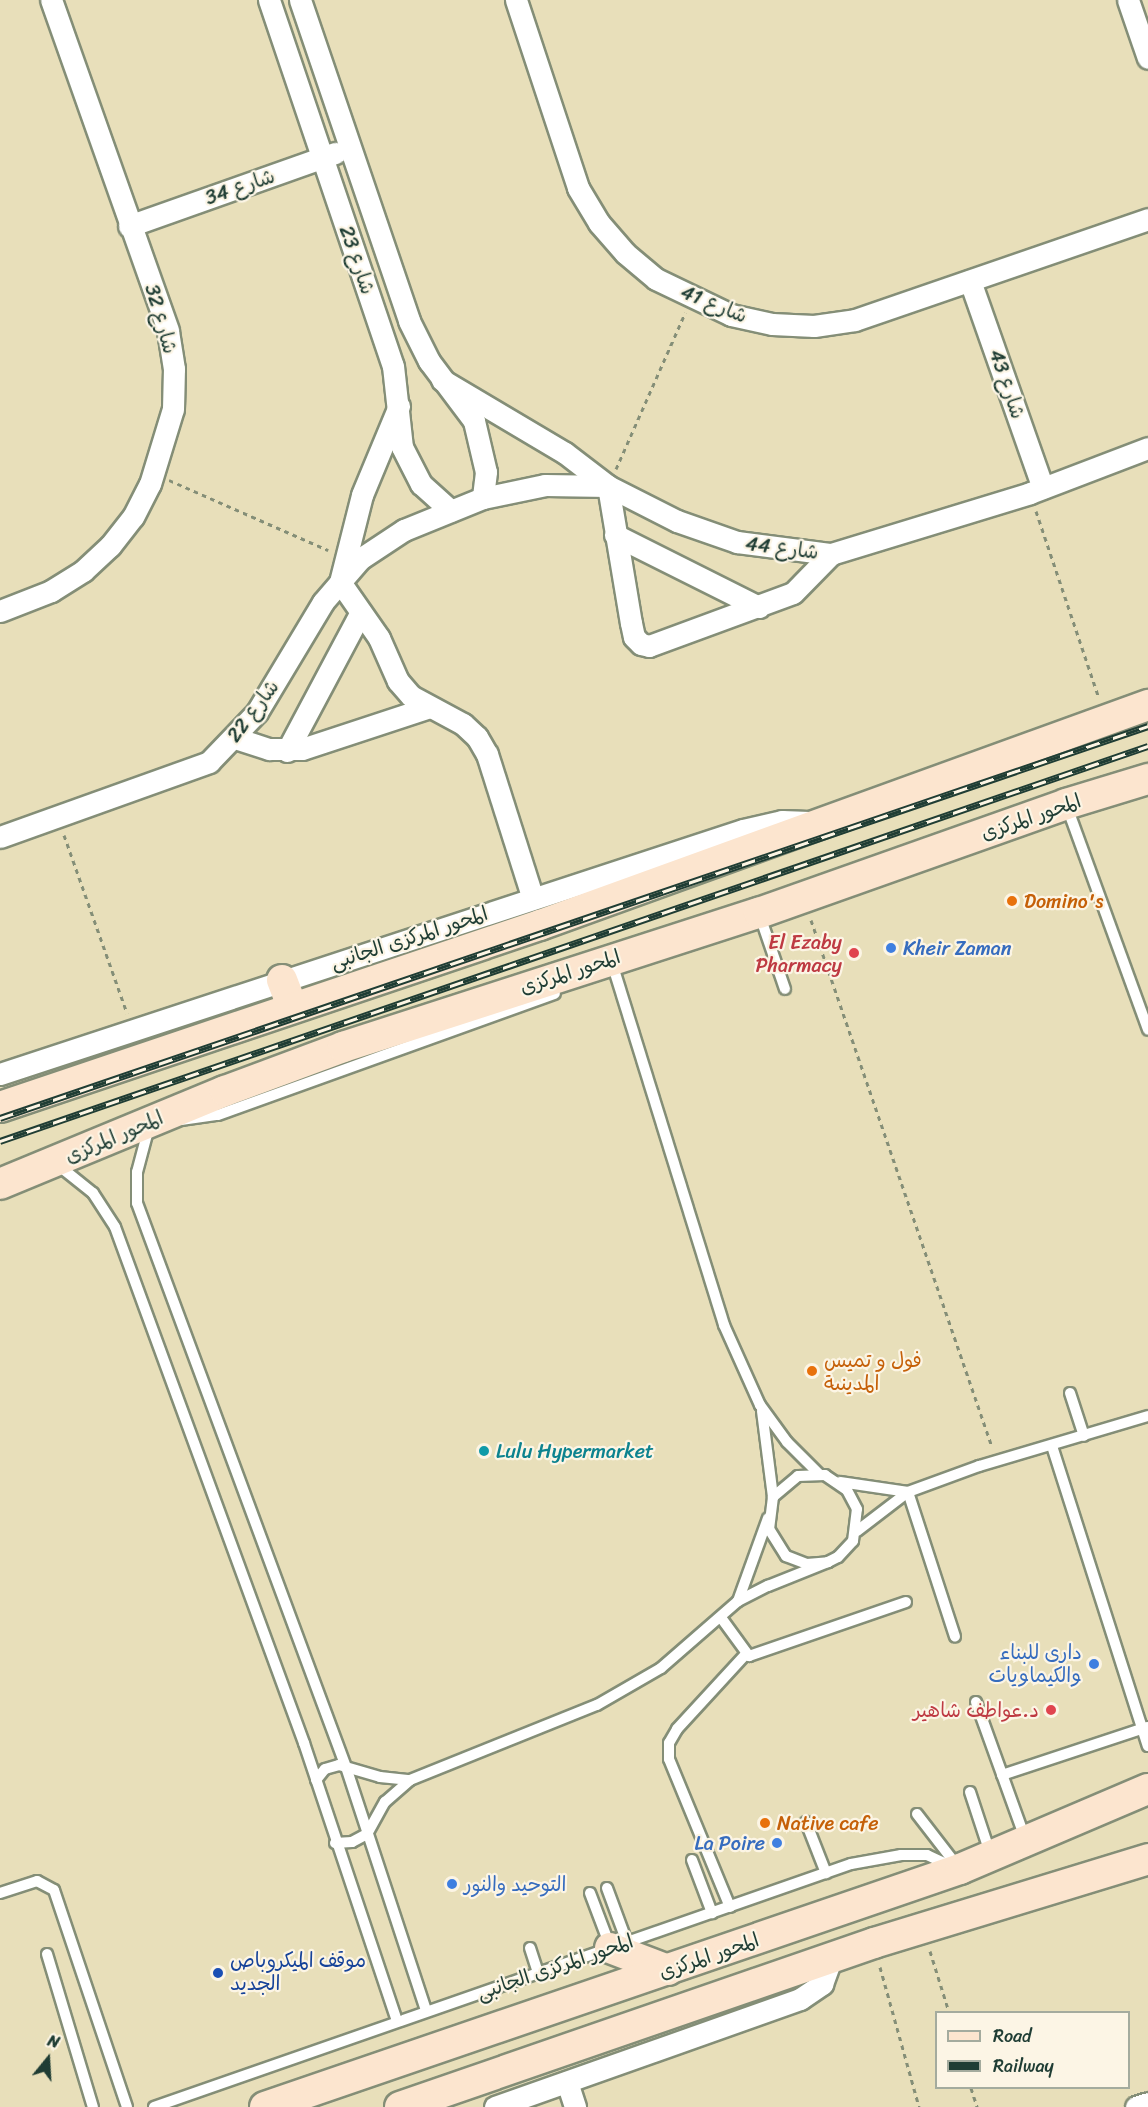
<!DOCTYPE html>
<meta charset="utf-8">
<style>
body{margin:0}
#map{position:relative;width:1148px;height:2107px;overflow:hidden;background:#e8dfba;font-family:Sriracha,"Playpen Sans Arabic",sans-serif}
div>[style]{position:absolute}
.path>*{height:3px;margin-top:-1.5px;transform-origin:0;background:repeating-linear-gradient(90deg,#848e77 0 4.5px,transparent 0 9px)}
.roads{filter:drop-shadow(2px 0 #848e77) drop-shadow(-2px 0 #848e77) drop-shadow(0 2px #848e77) drop-shadow(0 -2px #848e77)}
.lane>*{height:10px;margin:-5px;padding:0 5px;transform-origin:5px;border-radius:5px;background:#fff}
.street>*{height:21px;margin:-10.5px;padding:0 10.5px;transform-origin:10.5px;border-radius:10.5px;background:#fff}
.secondary>*{height:30px;margin:-15px;padding:0 15px;transform-origin:15px;border-radius:15px;background:#fce5cf}
.rail>*{height:7px;margin-top:-3.5px;transform-origin:0;background:repeating-linear-gradient(90deg,#fcf5e5 0 14px,#1f3d34 0 28px);box-sizing:border-box;border-block:2px solid #1f3d34}
.dots>*{width:16px;height:16px;translate:-50% -50%;box-sizing:border-box;border:3px solid #fcf5e5;border-radius:50%}
span{translate:-50% -50%;white-space:nowrap;text-align:center;line-height:1.15;-webkit-text-stroke:4.5px #fcf5e5;paint-order:stroke}
.street-label{font-size:20px;color:#1f3d34}
.food-label{font-size:20px;color:#c56008}
.left{translate:0 -50%;text-align:left}
.health-label{font-size:20px;color:#be3a42}
.right{translate:-100% -50%;text-align:right}
.shop-label{font-size:20px;color:#366cbe}
.culture-label{font-size:20px;color:#0d838f}
.transit-label{font-size:20px;color:#164399}
.legend{position:absolute;left:935px;top:2011px;width:195px;height:78px;box-sizing:border-box;background:#fcf5e5;border:2px solid #a4ab9e;margin:0;padding:8px 10px;list-style:none;font-size:18px;color:#1f3d34}
.legend li{display:flex;align-items:center;gap:12px;height:30px}
.legend b{width:30px;border:2px solid #a4ab9e}
.north{position:absolute;left:18px;top:2029px;width:60px;height:60px;-webkit-text-stroke:4px #fcf5e5;paint-order:stroke;rotate:18deg;font-size:16px;font-weight:700;line-height:24px;text-align:center;color:#1f3d34}
.north::after{content:'';display:block;margin:auto;width:21px;height:27px;background:#1f3d34;clip-path:polygon(50% 0,100% 100%,50% 72%,0 100%)}
</style>
<div id="map">
<div class="path">
<div style="left:616px;top:469px;width:171px;rotate:-66.1deg"></div>
<div style="left:169px;top:480px;width:174px;rotate:23.8deg"></div>
<div style="left:1036px;top:511px;width:197px;rotate:71.4deg"></div>
<div style="left:64px;top:835px;width:189px;rotate:70.5deg"></div>
<div style="left:811px;top:920px;width:557px;rotate:71.04deg"></div>
<div style="left:930px;top:1951px;width:64px;rotate:72.7deg"></div>
<div style="left:880px;top:1967px;width:145px;rotate:74.4deg"></div>
<div style="left:971px;top:2088px;width:20px;rotate:72deg"></div>
</div>
<div class="roads">
<div class="lane">
<div style="left:1067px;top:807px;width:237px;rotate:70deg"></div>
<div style="left:760px;top:916px;width:77px;rotate:71.1deg"></div>
<div style="left:612px;top:963px;width:379px;rotate:72.8deg"></div>
<div style="left:724px;top:1325px;width:88px;rotate:65.8deg"></div>
<div style="left:760px;top:1405px;width:46px;rotate:53.9deg"></div>
<div style="left:787px;top:1442px;width:45px;rotate:45deg"></div>
<div style="left:181px;top:1120px;width:37px;rotate:-8deg"></div>
<div style="left:218px;top:1115px;width:358px;rotate:-19.8deg"></div>
<div style="left:149px;top:1127px;width:47px;rotate:104.9deg"></div>
<div style="left:137px;top:1172px;width:31px;rotate:90deg"></div>
<div style="left:137px;top:1203px;width:601px;rotate:69.67deg"></div>
<div style="left:346px;top:1767px;width:257px;rotate:71.8deg"></div>
<div style="left:58px;top:1165px;width:45px;rotate:38.7deg"></div>
<div style="left:93px;top:1193px;width:40px;rotate:57.1deg"></div>
<div style="left:115px;top:1227px;width:550px;rotate:69.88deg"></div>
<div style="left:304px;top:1743px;width:293px;rotate:71.5deg"></div>
<div style="left:1070px;top:1393px;width:45px;rotate:72deg"></div>
<div style="left:762px;top:1411px;width:87px;rotate:82.7deg"></div>
<div style="left:1052px;top:1446px;width:315px;rotate:72.3deg"></div>
<div style="left:840px;top:1482px;width:69px;rotate:8.4deg"></div>
<div style="left:908px;top:1492px;width:152px;rotate:72deg"></div>
<div style="left:857px;top:1531px;width:64px;rotate:-37.4deg"></div>
<div style="left:908px;top:1492px;width:76px;rotate:-20.1deg"></div>
<div style="left:979px;top:1466px;width:176px;rotate:-16.5deg"></div>
<div style="left:738px;top:1601px;width:34px;rotate:-27deg"></div>
<div style="left:768px;top:1586px;width:65px;rotate:-21.8deg"></div>
<div style="left:828px;top:1562px;width:11px;rotate:-27deg"></div>
<div style="left:838px;top:1557px;width:22px;rotate:-47deg"></div>
<div style="left:853px;top:1541px;width:32px;rotate:-83deg"></div>
<div style="left:857px;top:1509px;width:21px;rotate:-118deg"></div>
<div style="left:847px;top:1490px;width:27px;rotate:-146deg"></div>
<div style="left:825px;top:1475px;width:27px;rotate:178deg"></div>
<div style="left:798px;top:1476px;width:33px;rotate:140deg"></div>
<div style="left:773px;top:1497px;width:32px;rotate:97deg"></div>
<div style="left:769px;top:1529px;width:32px;rotate:58deg"></div>
<div style="left:786px;top:1556px;width:22px;rotate:21deg"></div>
<div style="left:807px;top:1564px;width:21px;rotate:-5deg"></div>
<div style="left:722px;top:1619px;width:46px;rotate:53.9deg"></div>
<div style="left:749px;top:1656px;width:166px;rotate:-19deg"></div>
<div style="left:976px;top:1702px;width:145px;rotate:70.2deg"></div>
<div style="left:1002px;top:1775px;width:153px;rotate:-18.3deg"></div>
<div style="left:316px;top:1780px;width:14px;rotate:-51deg"></div>
<div style="left:325px;top:1769px;width:15px;rotate:-16deg"></div>
<div style="left:339px;top:1765px;width:43px;rotate:16.3deg"></div>
<div style="left:380px;top:1777px;width:30px;rotate:6deg"></div>
<div style="left:970px;top:1792px;width:64px;rotate:71.8deg"></div>
<div style="left:917px;top:1814px;width:67px;rotate:52.3deg"></div>
<div style="left:806px;top:1822px;width:55px;rotate:68.6deg"></div>
<div style="left:335px;top:1843px;width:17px;rotate:-3deg"></div>
<div style="left:352px;top:1842px;width:17px;rotate:-28deg"></div>
<div style="left:367px;top:1834px;width:37px;rotate:-61deg"></div>
<div style="left:385px;top:1802px;width:33px;rotate:-41deg"></div>
<div style="left:410px;top:1780px;width:201px;rotate:-21.9deg"></div>
<div style="left:597px;top:1705px;width:74px;rotate:-30deg"></div>
<div style="left:661px;top:1668px;width:102px;rotate:-41deg"></div>
<div style="left:738px;top:1601px;width:88px;rotate:-70.1deg"></div>
<div style="left:692px;top:1860px;width:57px;rotate:69.3deg"></div>
<div style="left:607px;top:1888px;width:58px;rotate:69.7deg"></div>
<div style="left:0;top:1893px;width:39px;rotate:-18deg"></div>
<div style="left:37px;top:1881px;width:19px;rotate:28deg"></div>
<div style="left:54px;top:1890px;width:229px;rotate:71.4deg"></div>
<div style="left:590px;top:1893px;width:57px;rotate:69.3deg"></div>
<div style="left:730px;top:1907px;width:160px;rotate:-112.4deg"></div>
<div style="left:669px;top:1759px;width:16px;rotate:-90deg"></div>
<div style="left:669px;top:1743px;width:16px;rotate:-60deg"></div>
<div style="left:677px;top:1729px;width:100px;rotate:-47.4deg"></div>
<div style="left:530px;top:1948px;width:25px;rotate:72deg"></div>
<div style="left:47px;top:1954px;width:160px;rotate:73.3deg"></div>
<div style="left:154px;top:2107px;width:738px;rotate:-19.22deg"></div>
<div style="left:851px;top:1864px;width:51px;rotate:-10.2deg"></div>
<div style="left:901px;top:1855px;width:26px"></div>
<div style="left:927px;top:1855px;width:26px;rotate:25deg"></div>
</div>
<div class="street">
<div style="left:269px;top:0;width:386px;rotate:71.3deg"></div>
<div style="left:393px;top:366px;width:81px;rotate:83.7deg"></div>
<div style="left:402px;top:447px;width:42px;rotate:62.8deg"></div>
<div style="left:421px;top:484px;width:40px;rotate:42deg"></div>
<div style="left:300px;top:0;width:339px;rotate:71.2deg"></div>
<div style="left:409px;top:321px;width:45px;rotate:63.4deg"></div>
<div style="left:429px;top:361px;width:75px;rotate:53.1deg"></div>
<div style="left:474px;top:421px;width:52px;rotate:76.8deg"></div>
<div style="left:486px;top:472px;width:26px;rotate:97deg"></div>
<div style="left:516px;top:0;width:198px;rotate:71.7deg"></div>
<div style="left:578px;top:188px;width:41px;rotate:59deg"></div>
<div style="left:599px;top:223px;width:40px;rotate:49deg"></div>
<div style="left:625px;top:253px;width:40px;rotate:40deg"></div>
<div style="left:656px;top:279px;width:83px;rotate:25.6deg"></div>
<div style="left:731px;top:315px;width:42px;rotate:12.4deg"></div>
<div style="left:772px;top:324px;width:42px;rotate:2.7deg"></div>
<div style="left:814px;top:326px;width:41px;rotate:-8.3deg"></div>
<div style="left:855px;top:320px;width:310px;rotate:-19deg"></div>
<div style="left:1128px;top:0;width:61px;rotate:71deg"></div>
<div style="left:129px;top:226px;width:219px;rotate:-19.5deg"></div>
<div style="left:970px;top:281px;width:219px;rotate:70.6deg"></div>
<div style="left:442px;top:380px;width:143px;rotate:30.7deg"></div>
<div style="left:565px;top:453px;width:54px;rotate:37.5deg"></div>
<div style="left:608px;top:486px;width:139px;rotate:80.5deg"></div>
<div style="left:631px;top:623px;width:14px;rotate:78deg"></div>
<div style="left:634px;top:637px;width:10px;rotate:45deg"></div>
<div style="left:641px;top:644px;width:8px;rotate:14deg"></div>
<div style="left:649px;top:646px;width:153px;rotate:-20.2deg"></div>
<div style="left:793px;top:593px;width:54px;rotate:-45.7deg"></div>
<div style="left:399px;top:406px;width:96px;rotate:112.6deg"></div>
<div style="left:362px;top:495px;width:90px;rotate:104.2deg"></div>
<div style="left:340px;top:582px;width:68px;rotate:55.1deg"></div>
<div style="left:379px;top:638px;width:47px;rotate:66.2deg"></div>
<div style="left:398px;top:681px;width:20px;rotate:49deg"></div>
<div style="left:411px;top:696px;width:59px;rotate:28.3deg"></div>
<div style="left:463px;top:724px;width:19px;rotate:43deg"></div>
<div style="left:477px;top:737px;width:20px;rotate:60deg"></div>
<div style="left:487px;top:754px;width:149px;rotate:72.4deg"></div>
<div style="left:615px;top:535px;width:161px;rotate:26.6deg"></div>
<div style="left:0;top:611px;width:55px;rotate:-21.4deg"></div>
<div style="left:51px;top:591px;width:38px;rotate:-32deg"></div>
<div style="left:83px;top:571px;width:37px;rotate:-43deg"></div>
<div style="left:110px;top:546px;width:37px;rotate:-52deg"></div>
<div style="left:133px;top:517px;width:37px;rotate:-63deg"></div>
<div style="left:150px;top:484px;width:78px;rotate:-73deg"></div>
<div style="left:173px;top:409px;width:40px;rotate:-88.6deg"></div>
<div style="left:174px;top:369px;width:39px;rotate:-99deg"></div>
<div style="left:168px;top:330px;width:350px;rotate:-109.5deg"></div>
<div style="left:235px;top:738px;width:36px;rotate:18deg"></div>
<div style="left:269px;top:749px;width:33px"></div>
<div style="left:302px;top:749px;width:132px;rotate:-18.2deg"></div>
<div style="left:287px;top:751px;width:157px;rotate:-62deg"></div>
<div style="left:0;top:837px;width:222px;rotate:-19.7deg"></div>
<div style="left:209px;top:762px;width:69px;rotate:-46.2deg"></div>
<div style="left:257px;top:712px;width:128px;rotate:-59deg"></div>
<div style="left:323px;top:602px;width:57px;rotate:-49.3deg"></div>
<div style="left:360px;top:559px;width:53px;rotate:-33.4deg"></div>
<div style="left:404px;top:530px;width:85px;rotate:-22.1deg"></div>
<div style="left:483px;top:498px;width:63px;rotate:-11.8deg"></div>
<div style="left:545px;top:485px;width:63px;rotate:0.9deg"></div>
<div style="left:608px;top:486px;width:77px;rotate:26.9deg"></div>
<div style="left:677px;top:521px;width:64px;rotate:19.3deg"></div>
<div style="left:737px;top:542px;width:95px;rotate:7.3deg"></div>
<div style="left:831px;top:554px;width:208px;rotate:-17deg"></div>
<div style="left:1030px;top:493px;width:126px;rotate:-20.9deg"></div>
<div style="left:0;top:1074px;width:782px;rotate:-18.18deg"></div>
<div style="left:743px;top:830px;width:40px;rotate:-13deg"></div>
<div style="left:782px;top:821px;width:27px;rotate:2deg"></div>
<div style="left:567px;top:2082px;width:26px;rotate:72deg"></div>
<div style="left:495px;top:2107px;width:324px;rotate:-19.5deg"></div>
<div style="left:800px;top:1999px;width:27px;rotate:-34deg"></div>
<div style="left:822px;top:1984px;width:29px;rotate:-70deg"></div>
<div style="left:1136px;top:2107px;width:13px;rotate:-18deg"></div>
</div>
<div class="secondary">
<div style="left:282px;top:980px;width:28px;rotate:69deg"></div>
<div style="left:0;top:1107px;width:570px;rotate:-18.63deg"></div>
<div style="left:540px;top:925px;width:647px;rotate:-19.89deg"></div>
<div style="left:0;top:1184px;width:243px;rotate:-22.5deg"></div>
<div style="left:225px;top:1091px;width:126px;rotate:-20.4deg"></div>
<div style="left:343px;top:1047px;width:437px;rotate:-17.9deg"></div>
<div style="left:759px;top:913px;width:326px;rotate:-19.5deg"></div>
<div style="left:1066px;top:804px;width:86px;rotate:-17deg"></div>
<div style="left:610px;top:1948px;width:62px;rotate:20.8deg"></div>
<div style="left:265px;top:2107px;width:735px;rotate:-18.9deg"></div>
<div style="left:960px;top:1869px;width:204px;rotate:-23.1deg"></div>
<div style="left:400px;top:2107px;width:502px;rotate:-19.09deg"></div>
<div style="left:874px;top:1943px;width:287px;rotate:-17deg"></div>
</div>
</div>
<div class="rail">
<div style="left:0;top:1118px;width:1213px;rotate:-18.85deg"></div>
<div style="left:0;top:1141px;width:1214px;rotate:-18.99deg"></div>
</div>
<div class="dots">
<div style="left:1012px;top:901px;background:#e8710a"></div>
<div style="left:891px;top:948px;background:#3f7fe0"></div>
<div style="left:854px;top:953px;background:#e0444e"></div>
<div style="left:812px;top:1371px;background:#e8710a"></div>
<div style="left:484px;top:1451px;background:#0f9aa8"></div>
<div style="left:1094px;top:1664px;background:#3f7fe0"></div>
<div style="left:1051px;top:1710px;background:#e0444e"></div>
<div style="left:765px;top:1823px;background:#e8710a"></div>
<div style="left:777px;top:1843px;background:#3f7fe0"></div>
<div style="left:452px;top:1884px;background:#3f7fe0"></div>
<div style="left:218px;top:1973px;background:#1a4fb4"></div>
</div>
<div class="street-label">
<span style="left:240px;top:187px;rotate:-19deg">شارع 34</span>
<span style="left:357px;top:260px;rotate:71deg">شارع 23</span>
<span style="left:714px;top:304px;rotate:22deg">شارع 41</span>
<span style="left:161px;top:319px;rotate:74deg">شارع 32</span>
<span style="left:1007px;top:384px;rotate:71deg">شارع 43</span>
<span style="left:782px;top:548px;rotate:7deg">شارع 44</span>
<span style="left:253px;top:711px;rotate:-53deg">شارع 22</span>
<span style="left:1031px;top:817px;rotate:-19deg">المحور المركزى</span>
<span style="left:409px;top:938px;rotate:-18deg">المحور المركزى الجانبى</span>
<span style="left:570px;top:972px;rotate:-18deg">المحور المركزى</span>
<span style="left:114px;top:1137px;rotate:-23deg">المحور المركزى</span>
<span style="left:709px;top:1956px;rotate:-19deg">المحور المركزى</span>
<span style="left:555px;top:1967px;rotate:-19deg">المحور المركزى الجانبى</span>
</div>
<div class="food-label">
<span class="left" style="left:1024px;top:901px">Domino's</span>
<span class="left" style="left:824px;top:1372px">فول و تميس<br>المدينىة</span>
<span class="left" style="left:777px;top:1823px">Native cafe</span>
</div>
<div class="health-label">
<span class="right" style="left:842px;top:954px">El Ezaby<br>Pharmacy</span>
<span class="right" style="left:1039px;top:1710px">د.عواطف شاهير</span>
</div>
<div class="shop-label">
<span class="left" style="left:903px;top:948px">Kheir Zaman</span>
<span class="right" style="left:1082px;top:1664px">دارى للبناء<br>والكيماويات</span>
<span class="right" style="left:765px;top:1843px">La Poire</span>
<span class="left" style="left:464px;top:1884px">التوحيد والنور</span>
</div>
<div class="culture-label">
<span class="left" style="left:496px;top:1451px">Lulu Hypermarket</span>
</div>
<div class="transit-label">
<span class="left" style="left:230px;top:1972px">موقف الميكروباص<br>الجديد</span>
</div>
<ul class="legend">
<li><b style="height:8px;background:#fce5cf"></b>Road</li>
<li><b style="height:8px;background:#1f3d34"></b>Railway</li>
</ul>
<div class="north">N</div>
</div>
